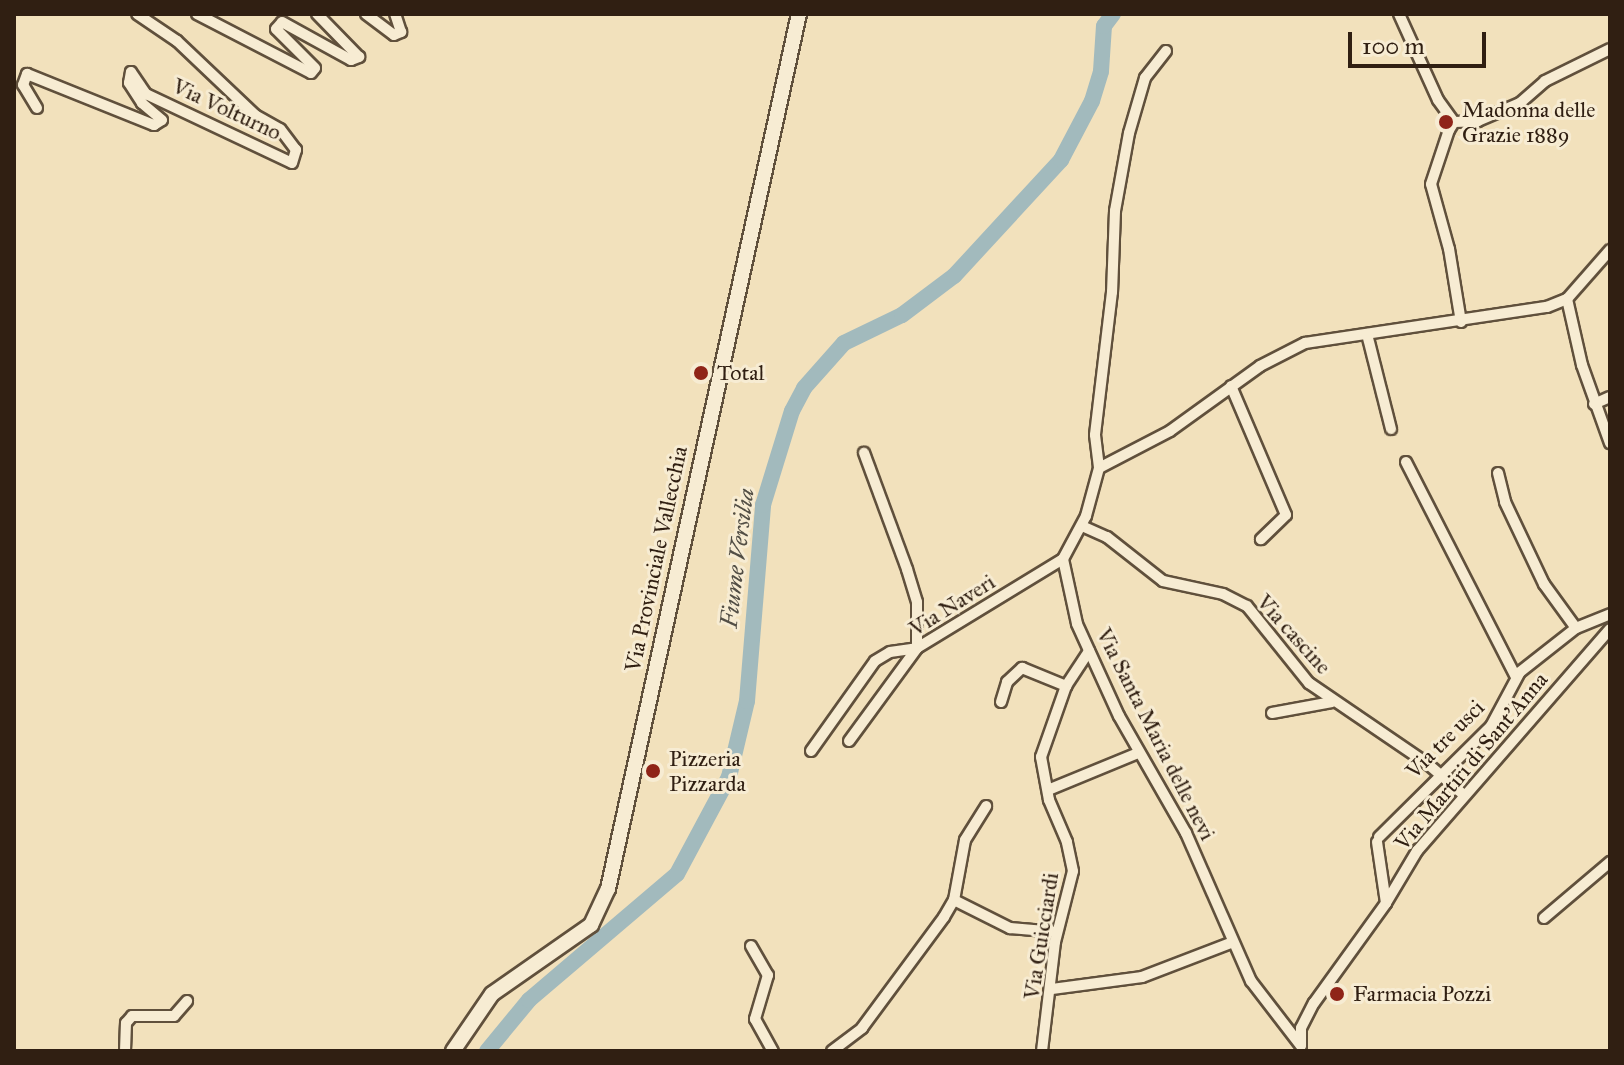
<!DOCTYPE html>
<style>
body{margin:0}
#map{position:relative;width:1624px;height:1065px;overflow:hidden;background:#f2e1bc;font-family:"IM FELL Great Primer",serif}
div>[style]{position:absolute}
.river>*{height:16px;margin:-8px;padding:0 8px;transform-origin:8px;border-radius:8px;background:#a2babd}
.roads{filter:drop-shadow(2px 0 #60503c) drop-shadow(-2px 0 #60503c) drop-shadow(0 2px #60503c) drop-shadow(0 -2px #60503c)}
.street>*{height:10px;margin:-5px;padding:0 5px;transform-origin:5px;border-radius:5px;background:#f7ecd3}
.secondary>*{height:14px;margin:-7px;padding:0 7px;transform-origin:7px;border-radius:7px;background:#f7ecd3}
.dots>*{width:22px;height:22px;translate:-50% -50%;box-sizing:border-box;border:4px solid #f7ecd3;border-radius:50%}
span{translate:-50% -50%;white-space:nowrap;text-align:center;line-height:1.15;-webkit-text-stroke:6px #f7ecd3;paint-order:stroke}
.street-label{font-size:22px;color:#301f12}
.poi-label{font-size:22px;color:#301f12}
.left{translate:0 -50%;text-align:left}
.water-label{font-size:24px;color:#524e45;font-style:italic}
.frame{position:absolute;inset:0;border:16px solid #301f12;pointer-events:none}
.scale{position:absolute;left:1348px;top:32px;width:138px;height:36px;box-sizing:border-box;border:4px solid #301f12;border-top:0;padding-left:10px;font-size:24px;line-height:28px;white-space:nowrap;color:#301f12;-webkit-text-stroke:6px #f7ecd3;paint-order:stroke}
</style>
<div id="map">
<div class="river">
<div style="left:487px;top:1051px;width:66px;rotate:-50.5deg"></div>
<div style="left:529px;top:1000px;width:194px;rotate:-40.4deg"></div>
<div style="left:677px;top:874px;width:110px;rotate:-61.8deg"></div>
<div style="left:729px;top:777px;width:78px;rotate:-76.7deg"></div>
<div style="left:747px;top:701px;width:197px;rotate:-85.3deg"></div>
<div style="left:763px;top:505px;width:98px;rotate:-72.9deg"></div>
<div style="left:792px;top:411px;width:26px;rotate:-62deg"></div>
<div style="left:804px;top:388px;width:60px;rotate:-48.4deg"></div>
<div style="left:844px;top:343px;width:64px;rotate:-25.8deg"></div>
<div style="left:902px;top:315px;width:65px;rotate:-36.9deg"></div>
<div style="left:954px;top:276px;width:158px;rotate:-47.3deg"></div>
<div style="left:1061px;top:160px;width:67px;rotate:-62.3deg"></div>
<div style="left:1092px;top:101px;width:31px;rotate:-73deg"></div>
<div style="left:1101px;top:71px;width:45px;rotate:-86.2deg"></div>
<div style="left:1104px;top:26px;width:15px;rotate:-53deg"></div>
</div>
<div class="roads">
<div class="street">
<div style="left:197px;top:14px;width:128px;rotate:27.4deg"></div>
<div style="left:311px;top:73px;width:6px;rotate:-51deg"></div>
<div style="left:315px;top:68px;width:55px;rotate:-135deg"></div>
<div style="left:276px;top:29px;width:9px;rotate:-49deg"></div>
<div style="left:282px;top:22px;width:79px;rotate:28.8deg"></div>
<div style="left:351px;top:60px;width:9px;rotate:-21deg"></div>
<div style="left:359px;top:57px;width:60px;rotate:-134.3deg"></div>
<div style="left:366px;top:14px;width:35px;rotate:37deg"></div>
<div style="left:394px;top:35px;width:8px;rotate:-23deg"></div>
<div style="left:401px;top:32px;width:19px;rotate:-108deg"></div>
<div style="left:1399px;top:14px;width:94px;rotate:65.6deg"></div>
<div style="left:1438px;top:100px;width:27px;rotate:54deg"></div>
<div style="left:1166px;top:51px;width:34px;rotate:128deg"></div>
<div style="left:1145px;top:78px;width:57px;rotate:106.2deg"></div>
<div style="left:1129px;top:133px;width:79px;rotate:100.2deg"></div>
<div style="left:1115px;top:211px;width:81px;rotate:92.1deg"></div>
<div style="left:1112px;top:292px;width:144px;rotate:96.8deg"></div>
<div style="left:1095px;top:435px;width:33px;rotate:83deg"></div>
<div style="left:1099px;top:468px;width:50px;rotate:105.2deg"></div>
<div style="left:1086px;top:516px;width:49px;rotate:118.1deg"></div>
<div style="left:1063px;top:559px;width:66px;rotate:77.8deg"></div>
<div style="left:1077px;top:624px;width:101px;rotate:65.5deg"></div>
<div style="left:1119px;top:716px;width:135px;rotate:60.2deg"></div>
<div style="left:1186px;top:833px;width:162px;rotate:66.3deg"></div>
<div style="left:1251px;top:981px;width:82px;rotate:52.4deg"></div>
<div style="left:37px;top:108px;width:27px;rotate:-121deg"></div>
<div style="left:23px;top:85px;width:12px;rotate:-70deg"></div>
<div style="left:27px;top:74px;width:137px;rotate:21.9deg"></div>
<div style="left:154px;top:125px;width:9px;rotate:-32deg"></div>
<div style="left:162px;top:120px;width:26px;rotate:-140deg"></div>
<div style="left:142px;top:103px;width:24px;rotate:-123deg"></div>
<div style="left:129px;top:83px;width:11px;rotate:-80deg"></div>
<div style="left:131px;top:72px;width:27px;rotate:56deg"></div>
<div style="left:146px;top:94px;width:161px;rotate:25.3deg"></div>
<div style="left:292px;top:163px;width:14px;rotate:-73deg"></div>
<div style="left:296px;top:150px;width:26px;rotate:-127deg"></div>
<div style="left:280px;top:129px;width:29px;rotate:-151deg"></div>
<div style="left:255px;top:115px;width:108px;rotate:-136.5deg"></div>
<div style="left:177px;top:41px;width:48px;rotate:-146deg"></div>
<div style="left:1567px;top:299px;width:68px;rotate:77.2deg"></div>
<div style="left:1582px;top:365px;width:83px;rotate:70.3deg"></div>
<div style="left:1461px;top:322px;width:74px;rotate:-99.3deg"></div>
<div style="left:1449px;top:249px;width:67px;rotate:-105.5deg"></div>
<div style="left:1431px;top:184px;width:57px;rotate:-71.6deg"></div>
<div style="left:1449px;top:130px;width:9px;rotate:-58deg"></div>
<div style="left:1454px;top:122px;width:24px;rotate:-2deg"></div>
<div style="left:1478px;top:121px;width:46px;rotate:-23.2deg"></div>
<div style="left:1520px;top:103px;width:33px;rotate:-41deg"></div>
<div style="left:1545px;top:81px;width:72px;rotate:-26.2deg"></div>
<div style="left:1367px;top:334px;width:98px;rotate:75.8deg"></div>
<div style="left:1231px;top:386px;width:140px;rotate:66.9deg"></div>
<div style="left:1286px;top:515px;width:35px;rotate:136deg"></div>
<div style="left:1594px;top:404px;width:17px;rotate:-24deg"></div>
<div style="left:1406px;top:462px;width:242px;rotate:62.9deg"></div>
<div style="left:1099px;top:468px;width:80px;rotate:-27.5deg"></div>
<div style="left:1170px;top:431px;width:111px;rotate:-35.8deg"></div>
<div style="left:1260px;top:366px;width:51px;rotate:-27.1deg"></div>
<div style="left:1305px;top:343px;width:245px;rotate:-8.5deg"></div>
<div style="left:1547px;top:307px;width:22px;rotate:-22deg"></div>
<div style="left:1567px;top:299px;width:65px;rotate:-48.7deg"></div>
<div style="left:1498px;top:473px;width:30px;rotate:76deg"></div>
<div style="left:1505px;top:502px;width:91px;rotate:64.6deg"></div>
<div style="left:1544px;top:584px;width:54px;rotate:54deg"></div>
<div style="left:1082px;top:526px;width:27px;rotate:24deg"></div>
<div style="left:1107px;top:537px;width:71px;rotate:38.2deg"></div>
<div style="left:1163px;top:581px;width:61px;rotate:12.2deg"></div>
<div style="left:1223px;top:594px;width:27px;rotate:27deg"></div>
<div style="left:1247px;top:606px;width:99px;rotate:51.2deg"></div>
<div style="left:1309px;top:683px;width:145px;rotate:34.3deg"></div>
<div style="left:1429px;top:765px;width:46px;rotate:40.6deg"></div>
<div style="left:1001px;top:702px;width:21px;rotate:-73deg"></div>
<div style="left:1007px;top:682px;width:21px;rotate:-43deg"></div>
<div style="left:1022px;top:668px;width:48px;rotate:22.2deg"></div>
<div style="left:1272px;top:713px;width:61px;rotate:-10.4deg"></div>
<div style="left:849px;top:741px;width:115px;rotate:-53.8deg"></div>
<div style="left:917px;top:648px;width:171px;rotate:-31.4deg"></div>
<div style="left:811px;top:751px;width:110px;rotate:-54.6deg"></div>
<div style="left:875px;top:661px;width:17px;rotate:-31deg"></div>
<div style="left:890px;top:652px;width:27px;rotate:-8deg"></div>
<div style="left:917px;top:648px;width:46px;rotate:-90deg"></div>
<div style="left:917px;top:602px;width:34px;rotate:-107deg"></div>
<div style="left:907px;top:569px;width:124px;rotate:-110.3deg"></div>
<div style="left:1048px;top:790px;width:97px;rotate:-22.3deg"></div>
<div style="left:1379px;top:837px;width:158px;rotate:-44.7deg"></div>
<div style="left:1491px;top:726px;width:61px;rotate:-61.8deg"></div>
<div style="left:1520px;top:672px;width:71px;rotate:-38.2deg"></div>
<div style="left:1576px;top:628px;width:37px;rotate:-22deg"></div>
<div style="left:1377px;top:842px;width:62px;rotate:81.6deg"></div>
<div style="left:954px;top:900px;width:63px;rotate:26.6deg"></div>
<div style="left:1010px;top:928px;width:47px;rotate:4.9deg"></div>
<div style="left:1544px;top:918px;width:87px;rotate:-40.3deg"></div>
<div style="left:751px;top:946px;width:34px;rotate:60deg"></div>
<div style="left:768px;top:975px;width:46px;rotate:106.5deg"></div>
<div style="left:755px;top:1019px;width:37px;rotate:61deg"></div>
<div style="left:1052px;top:989px;width:91px;rotate:-7.6deg"></div>
<div style="left:1142px;top:977px;width:97px;rotate:-21deg"></div>
<div style="left:1301px;top:1045px;width:17px;rotate:-90deg"></div>
<div style="left:1301px;top:1028px;width:28px;rotate:-63deg"></div>
<div style="left:1314px;top:1003px;width:123px;rotate:-54.2deg"></div>
<div style="left:1386px;top:903px;width:61px;rotate:-59.2deg"></div>
<div style="left:1417px;top:851px;width:294px;rotate:-49deg"></div>
<div style="left:125px;top:1051px;width:28px;rotate:-88deg"></div>
<div style="left:126px;top:1023px;width:9px;rotate:-49deg"></div>
<div style="left:132px;top:1016px;width:42px"></div>
<div style="left:174px;top:1016px;width:20px;rotate:-49deg"></div>
<div style="left:832px;top:1051px;width:38px;rotate:-37deg"></div>
<div style="left:862px;top:1028px;width:138px;rotate:-53.5deg"></div>
<div style="left:944px;top:917px;width:20px;rotate:-60deg"></div>
<div style="left:954px;top:900px;width:61px;rotate:-79.6deg"></div>
<div style="left:965px;top:840px;width:40px;rotate:-58deg"></div>
<div style="left:1042px;top:1051px;width:110px;rotate:-83.2deg"></div>
<div style="left:1055px;top:942px;width:73px;rotate:-75.8deg"></div>
<div style="left:1073px;top:871px;width:30px;rotate:-102deg"></div>
<div style="left:1067px;top:842px;width:46px;rotate:-113.2deg"></div>
<div style="left:1049px;top:800px;width:44px;rotate:-100.5deg"></div>
<div style="left:1041px;top:757px;width:75px;rotate:-70.6deg"></div>
<div style="left:1066px;top:686px;width:42px;rotate:-56.7deg"></div>
</div>
<div class="secondary">
<div style="left:453px;top:1051px;width:69px;rotate:-55.6deg"></div>
<div style="left:492px;top:994px;width:121px;rotate:-34.9deg"></div>
<div style="left:591px;top:925px;width:40px;rotate:-65deg"></div>
<div style="left:608px;top:889px;width:896px;rotate:-77.69deg"></div>
</div>
</div>
<div class="dots">
<div style="left:1446px;top:122px;background:#8f2418"></div>
<div style="left:701px;top:373px;background:#8f2418"></div>
<div style="left:653px;top:771px;background:#8f2418"></div>
<div style="left:1337px;top:994px;background:#8f2418"></div>
</div>
<div class="street-label">
<span style="left:227px;top:109px;rotate:25deg">Via Volturno</span>
<span style="left:656px;top:559px;rotate:-78deg">Via Provinciale Vallecchia</span>
<span style="left:952px;top:605px;rotate:-32deg">Via Naveri</span>
<span style="left:1294px;top:634px;rotate:48deg">Via cascine</span>
<span style="left:1156px;top:734px;rotate:63deg">Via Santa Maria delle nevi</span>
<span style="left:1445px;top:739px;rotate:-45deg">Via tre usci</span>
<span style="left:1471px;top:761px;rotate:-50deg">Via Martiri di Sant'Anna</span>
<span style="left:1041px;top:936px;rotate:-81deg">Via Guicciardi</span>
</div>
<div class="poi-label">
<span class="left" style="left:1462px;top:122px">Madonna delle<br>Grazie 1889</span>
<span class="left" style="left:717px;top:373px">Total</span>
<span class="left" style="left:669px;top:771px">Pizzeria<br>Pizzarda</span>
<span class="left" style="left:1353px;top:994px">Farmacia Pozzi</span>
</div>
<div class="water-label">
<span style="left:738px;top:558px;rotate:-83deg">Fiume Versilia</span>
</div>
<div class="frame"></div>
<div class="scale">100 m</div>
</div>
